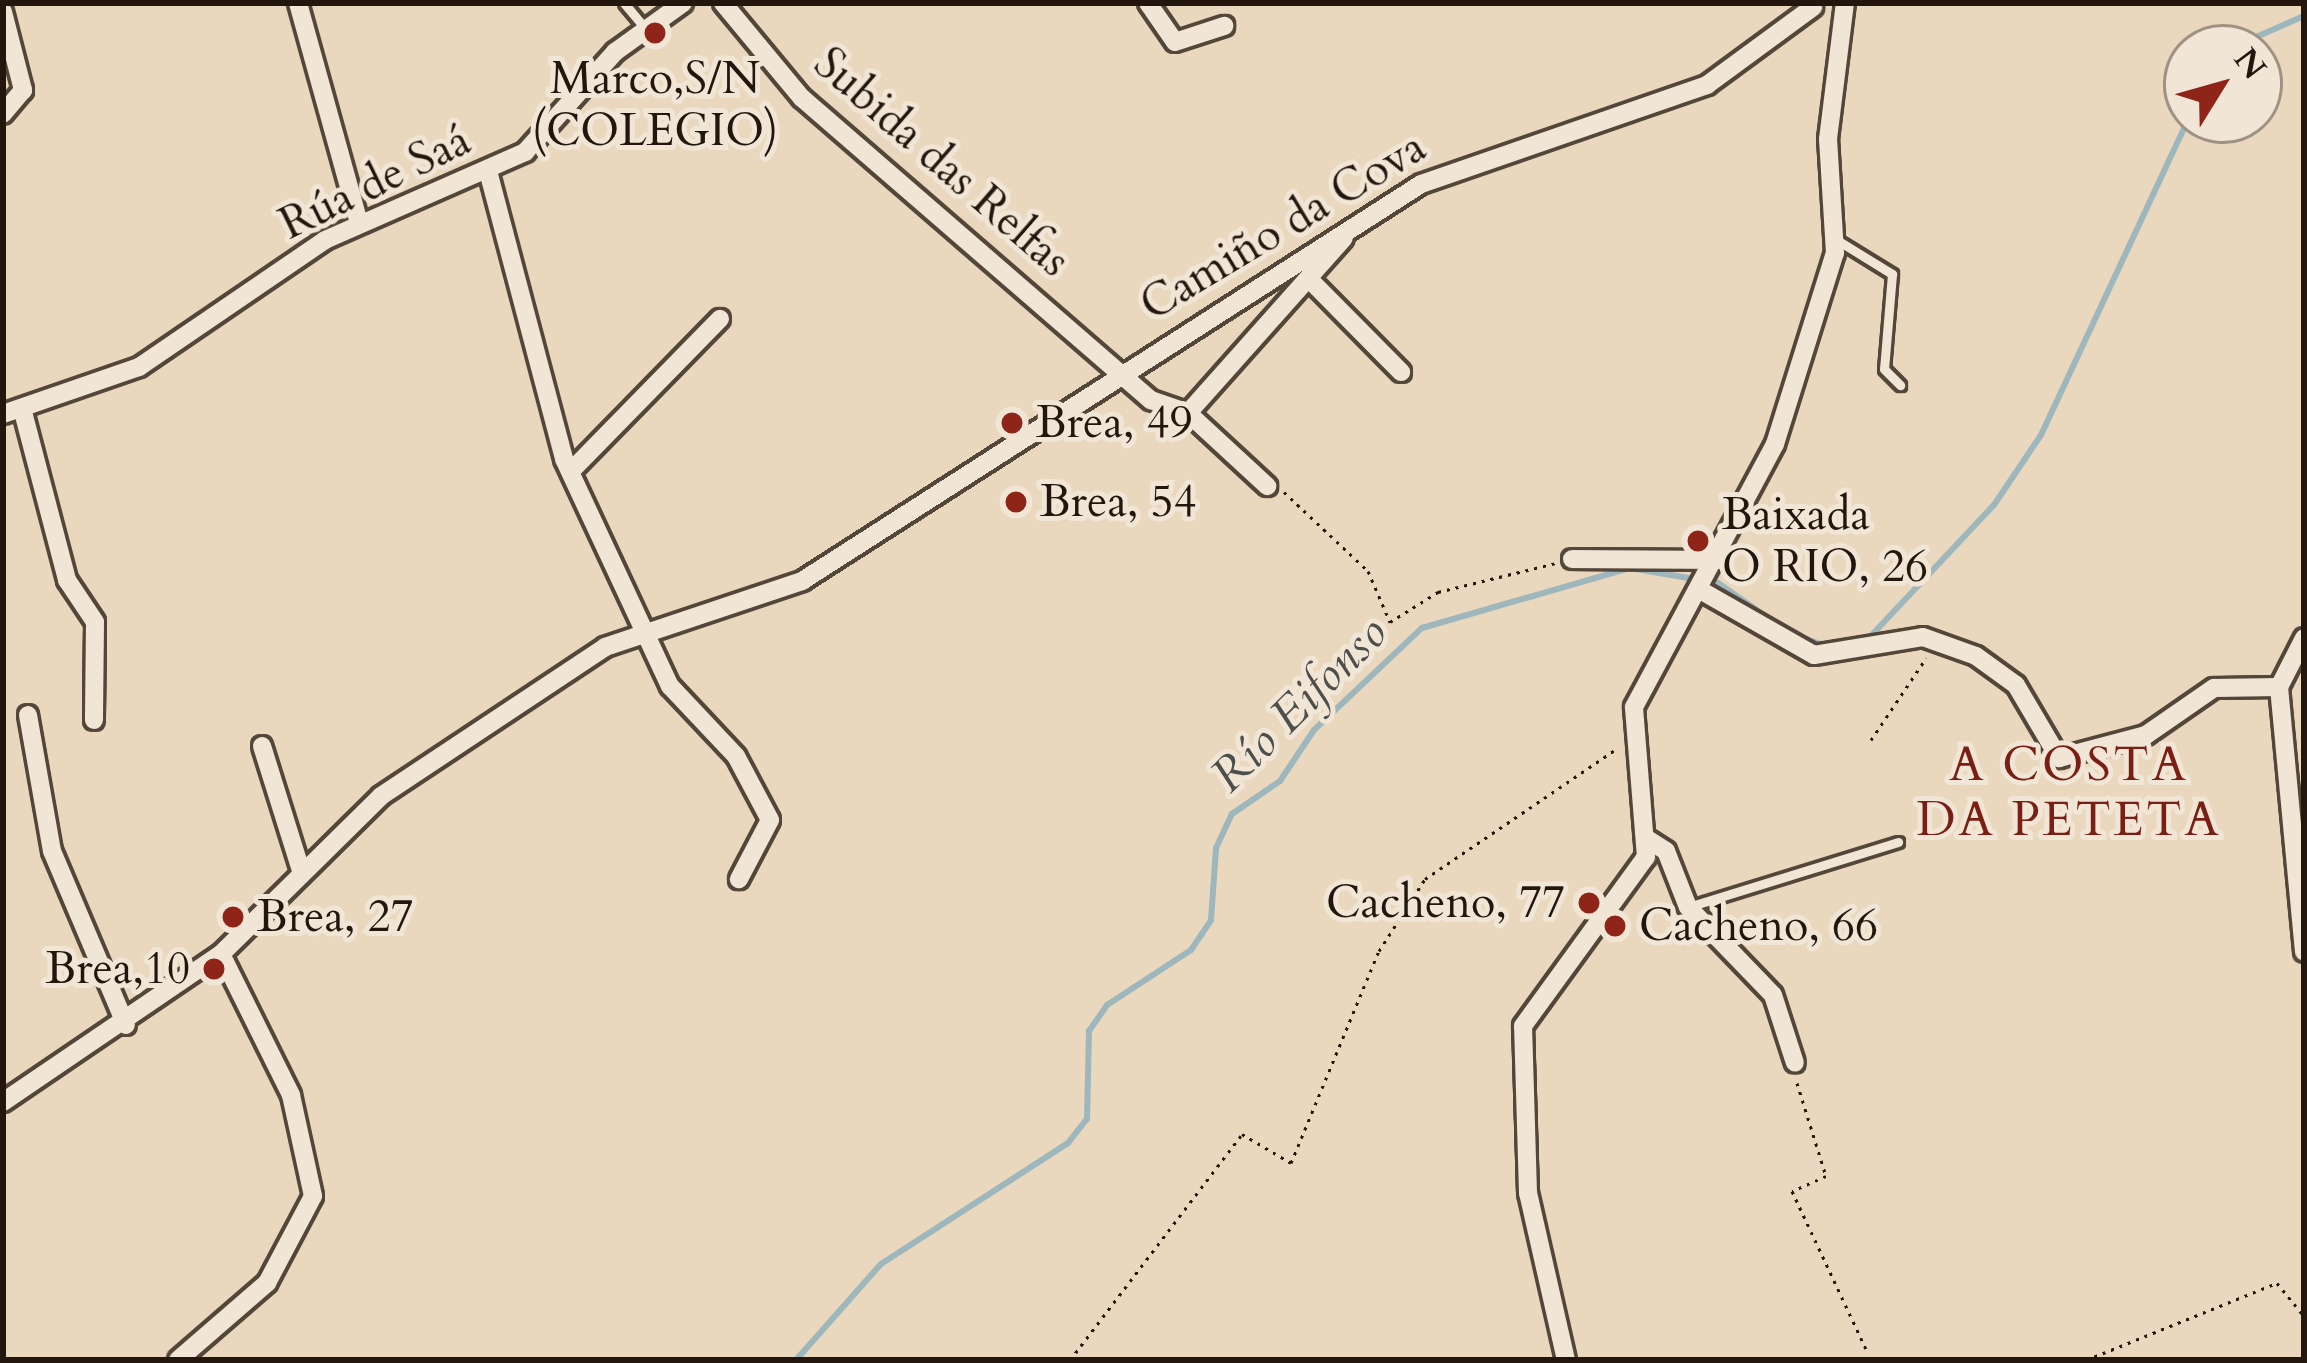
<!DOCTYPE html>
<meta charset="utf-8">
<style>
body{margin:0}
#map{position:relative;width:2307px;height:1363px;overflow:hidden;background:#e9d7be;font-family:Cardo,serif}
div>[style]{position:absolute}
.stream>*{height:6px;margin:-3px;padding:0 3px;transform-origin:3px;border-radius:3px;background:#9db7bc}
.path>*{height:3px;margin-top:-1.5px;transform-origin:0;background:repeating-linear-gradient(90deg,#23160d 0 3px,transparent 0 9px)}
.roads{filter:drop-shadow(3px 0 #544639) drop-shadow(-3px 0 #544639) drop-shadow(0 3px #544639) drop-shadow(0 -3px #544639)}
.service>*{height:9px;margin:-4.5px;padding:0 4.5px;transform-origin:4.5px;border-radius:4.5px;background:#f1e5d5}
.minor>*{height:18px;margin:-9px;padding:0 9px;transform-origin:9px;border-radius:9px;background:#f1e5d5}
.dots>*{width:33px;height:33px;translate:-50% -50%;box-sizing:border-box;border:6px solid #f1e5d5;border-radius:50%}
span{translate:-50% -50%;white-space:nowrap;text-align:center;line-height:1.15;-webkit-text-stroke:10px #f1e5d5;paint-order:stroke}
.poi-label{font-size:45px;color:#23160d}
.left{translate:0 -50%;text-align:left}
.right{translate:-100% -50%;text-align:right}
.street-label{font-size:45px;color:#23160d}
.water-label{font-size:48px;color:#4e4e4a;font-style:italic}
.neighbourhood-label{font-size:48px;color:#7a1f14;letter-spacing:3px}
.frame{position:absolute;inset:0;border:6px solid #23160d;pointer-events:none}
.north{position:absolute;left:2163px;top:24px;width:120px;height:120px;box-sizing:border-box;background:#f1e5d5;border:3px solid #9f9285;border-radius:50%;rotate:53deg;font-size:33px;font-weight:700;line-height:48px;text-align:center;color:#23160d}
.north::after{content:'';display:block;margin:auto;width:42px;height:54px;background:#8f2418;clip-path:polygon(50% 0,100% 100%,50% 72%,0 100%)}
</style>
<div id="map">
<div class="stream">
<div style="left:2231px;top:48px;width:80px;rotate:-23.7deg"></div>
<div style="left:1799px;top:637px;width:28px;rotate:18deg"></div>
<div style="left:1868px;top:639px;width:184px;rotate:-46.8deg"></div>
<div style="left:1994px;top:505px;width:84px;rotate:-56.1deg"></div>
<div style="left:2041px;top:435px;width:348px;rotate:-65deg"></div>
<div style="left:796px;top:1360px;width:128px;rotate:-48.5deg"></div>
<div style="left:881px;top:1264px;width:223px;rotate:-32.9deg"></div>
<div style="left:1068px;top:1143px;width:31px;rotate:-52deg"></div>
<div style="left:1087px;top:1119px;width:88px;rotate:-88.7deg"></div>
<div style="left:1089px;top:1031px;width:32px;rotate:-55deg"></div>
<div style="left:1107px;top:1005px;width:100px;rotate:-33.2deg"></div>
<div style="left:1191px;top:950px;width:36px;rotate:-56deg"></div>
<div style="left:1211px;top:920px;width:72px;rotate:-86deg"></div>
<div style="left:1216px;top:848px;width:38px;rotate:-65deg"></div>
<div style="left:1232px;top:814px;width:58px;rotate:-34.5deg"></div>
<div style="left:1280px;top:781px;width:61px;rotate:-56.3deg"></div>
<div style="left:1314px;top:730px;width:149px;rotate:-43.4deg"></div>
<div style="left:1422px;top:628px;width:216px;rotate:-16.1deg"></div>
<div style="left:1630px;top:568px;width:89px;rotate:9.7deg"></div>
<div style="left:1718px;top:583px;width:72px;rotate:34.8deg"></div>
</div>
<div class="path">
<div style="left:1284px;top:492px;width:115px;rotate:43.2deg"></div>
<div style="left:1368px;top:571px;width:56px;rotate:66.7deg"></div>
<div style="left:1390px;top:622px;width:57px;rotate:-32deg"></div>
<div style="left:1438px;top:592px;width:122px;rotate:-13.8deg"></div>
<div style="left:1871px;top:740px;width:99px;rotate:-56.1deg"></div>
<div style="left:1797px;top:1083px;width:97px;rotate:72.7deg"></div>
<div style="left:1826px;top:1176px;width:37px;rotate:156deg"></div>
<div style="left:1792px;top:1191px;width:174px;rotate:64.9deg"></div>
<div style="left:1070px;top:1360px;width:284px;rotate:-52.7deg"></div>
<div style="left:1242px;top:1134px;width:57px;rotate:30.6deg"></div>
<div style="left:1291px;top:1163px;width:230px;rotate:-67.5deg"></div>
<div style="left:1379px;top:951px;width:85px;rotate:-57.4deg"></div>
<div style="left:1425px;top:879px;width:233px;rotate:-34.2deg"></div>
<div style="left:2086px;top:1360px;width:206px;rotate:-22deg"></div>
<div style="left:2277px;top:1283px;width:43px;rotate:50.7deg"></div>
</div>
<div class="roads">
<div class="service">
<div style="left:624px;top:3px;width:34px;rotate:50deg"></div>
<div style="left:1837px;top:240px;width:65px;rotate:31.7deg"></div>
<div style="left:1892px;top:274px;width:95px;rotate:94.8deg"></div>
<div style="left:1884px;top:369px;width:23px;rotate:45deg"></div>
<div style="left:1688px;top:907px;width:220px;rotate:-17.2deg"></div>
</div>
<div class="minor">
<div style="left:298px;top:3px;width:228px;rotate:74.5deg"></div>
<div style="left:723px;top:3px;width:124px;rotate:50.3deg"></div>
<div style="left:802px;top:98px;width:462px;rotate:40.9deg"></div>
<div style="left:1151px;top:400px;width:39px;rotate:19deg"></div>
<div style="left:1188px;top:413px;width:108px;rotate:42.7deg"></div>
<div style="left:1148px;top:3px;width:47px;rotate:55.3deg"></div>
<div style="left:1175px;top:42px;width:52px;rotate:-18.1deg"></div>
<div style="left:3px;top:12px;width:81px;rotate:75.6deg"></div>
<div style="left:23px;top:90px;width:31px;rotate:130deg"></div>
<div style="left:488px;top:171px;width:298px;rotate:75.2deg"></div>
<div style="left:564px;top:459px;width:251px;rotate:65deg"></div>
<div style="left:670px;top:686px;width:96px;rotate:46.7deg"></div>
<div style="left:736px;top:756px;width:72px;rotate:62deg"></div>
<div style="left:770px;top:820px;width:67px;rotate:117.7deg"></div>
<div style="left:1309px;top:279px;width:131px;rotate:45.3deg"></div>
<div style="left:22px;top:408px;width:178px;rotate:75.3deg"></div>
<div style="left:67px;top:580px;width:50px;rotate:56.3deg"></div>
<div style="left:95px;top:622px;width:98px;rotate:90.6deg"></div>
<div style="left:1188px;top:413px;width:234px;rotate:-48.3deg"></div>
<div style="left:3px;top:414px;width:144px;rotate:-19.1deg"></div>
<div style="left:139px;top:367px;width:225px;rotate:-34.3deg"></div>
<div style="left:325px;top:240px;width:219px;rotate:-23.7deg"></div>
<div style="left:525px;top:152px;width:135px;rotate:-48deg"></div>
<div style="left:615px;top:52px;width:84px;rotate:-35.8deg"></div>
<div style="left:571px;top:471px;width:213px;rotate:-45.6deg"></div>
<div style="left:1572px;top:559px;width:148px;rotate:0.4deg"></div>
<div style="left:1700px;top:590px;width:131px;rotate:29.7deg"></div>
<div style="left:1814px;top:655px;width:110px;rotate:-9.4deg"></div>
<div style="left:1923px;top:637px;width:56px;rotate:19.7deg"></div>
<div style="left:1976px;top:656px;width:49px;rotate:35.9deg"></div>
<div style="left:2016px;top:685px;width:85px;rotate:59.5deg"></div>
<div style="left:2059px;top:758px;width:90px;rotate:-14.8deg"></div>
<div style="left:2146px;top:735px;width:83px;rotate:-34.7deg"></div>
<div style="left:2214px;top:688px;width:65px;rotate:-0.9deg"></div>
<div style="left:2304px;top:638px;width:55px;rotate:117deg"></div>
<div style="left:2279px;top:687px;width:266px;rotate:84.6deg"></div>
<div style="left:28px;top:715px;width:138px;rotate:80deg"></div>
<div style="left:52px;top:851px;width:189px;rotate:67deg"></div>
<div style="left:262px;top:746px;width:134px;rotate:72.6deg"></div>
<div style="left:1649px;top:840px;width:20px;rotate:33deg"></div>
<div style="left:1666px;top:851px;width:60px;rotate:68.6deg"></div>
<div style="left:1688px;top:907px;width:122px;rotate:46deg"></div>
<div style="left:1773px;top:995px;width:71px;rotate:72.1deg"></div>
<div style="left:3px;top:1102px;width:263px;rotate:-34.2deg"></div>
<div style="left:221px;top:954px;width:225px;rotate:-44.6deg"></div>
<div style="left:381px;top:796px;width:269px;rotate:-33.6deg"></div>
<div style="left:605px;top:647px;width:208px;rotate:-18.5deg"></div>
<div style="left:802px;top:581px;width:735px;rotate:-32.67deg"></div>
<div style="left:1421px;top:184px;width:303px;rotate:-19.1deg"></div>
<div style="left:1707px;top:85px;width:132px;rotate:-36.3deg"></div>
<div style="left:178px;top:1360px;width:118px;rotate:-40.9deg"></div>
<div style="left:267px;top:1283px;width:98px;rotate:-62.1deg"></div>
<div style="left:313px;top:1196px;width:103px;rotate:-102.3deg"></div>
<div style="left:291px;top:1095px;width:157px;rotate:-116.4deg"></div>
<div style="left:1566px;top:1360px;width:171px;rotate:-102.8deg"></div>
<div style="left:1528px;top:1193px;width:167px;rotate:-91.7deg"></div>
<div style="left:1523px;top:1026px;width:209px;rotate:-54deg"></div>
<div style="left:1646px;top:857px;width:150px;rotate:-94.6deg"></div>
<div style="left:1634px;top:707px;width:298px;rotate:-61.8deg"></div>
<div style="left:1775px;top:444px;width:200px;rotate:-72.6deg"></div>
<div style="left:1835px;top:253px;width:114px;rotate:-93.5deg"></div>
<div style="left:1828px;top:139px;width:137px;rotate:-82.9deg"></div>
</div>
</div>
<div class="dots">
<div style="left:655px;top:33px;background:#8f2418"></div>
<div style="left:1012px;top:423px;background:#8f2418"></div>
<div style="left:1016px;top:502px;background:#8f2418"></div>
<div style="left:1698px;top:541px;background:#8f2418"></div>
<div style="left:1589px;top:903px;background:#8f2418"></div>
<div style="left:233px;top:917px;background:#8f2418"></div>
<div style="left:1615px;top:926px;background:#8f2418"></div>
<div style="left:214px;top:969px;background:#8f2418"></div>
</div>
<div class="poi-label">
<span style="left:655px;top:105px">Marco,S/N<br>(COLEGIO)</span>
<span class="left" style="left:1036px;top:423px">Brea, 49</span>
<span class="left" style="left:1040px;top:502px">Brea, 54</span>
<span class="left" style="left:1722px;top:541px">Baixada<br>O RIO, 26</span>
<span class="right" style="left:1565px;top:903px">Cacheno, 77</span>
<span class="left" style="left:257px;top:917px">Brea, 27</span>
<span class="left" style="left:1639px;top:926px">Cacheno, 66</span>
<span class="right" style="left:190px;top:969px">Brea,10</span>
</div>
<div class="street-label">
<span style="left:942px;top:162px;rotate:41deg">Subida das Relfas</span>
<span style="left:375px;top:182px;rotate:-26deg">Rúa de Saá</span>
<span style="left:1283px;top:226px;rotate:-31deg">Camiño da Cova</span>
</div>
<div class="water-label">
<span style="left:1299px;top:704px;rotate:-45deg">Río Eifonso</span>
</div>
<div class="neighbourhood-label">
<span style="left:2069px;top:792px">A COSTA<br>DA PETETA</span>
</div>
<div class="frame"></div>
<div class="north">N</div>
</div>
